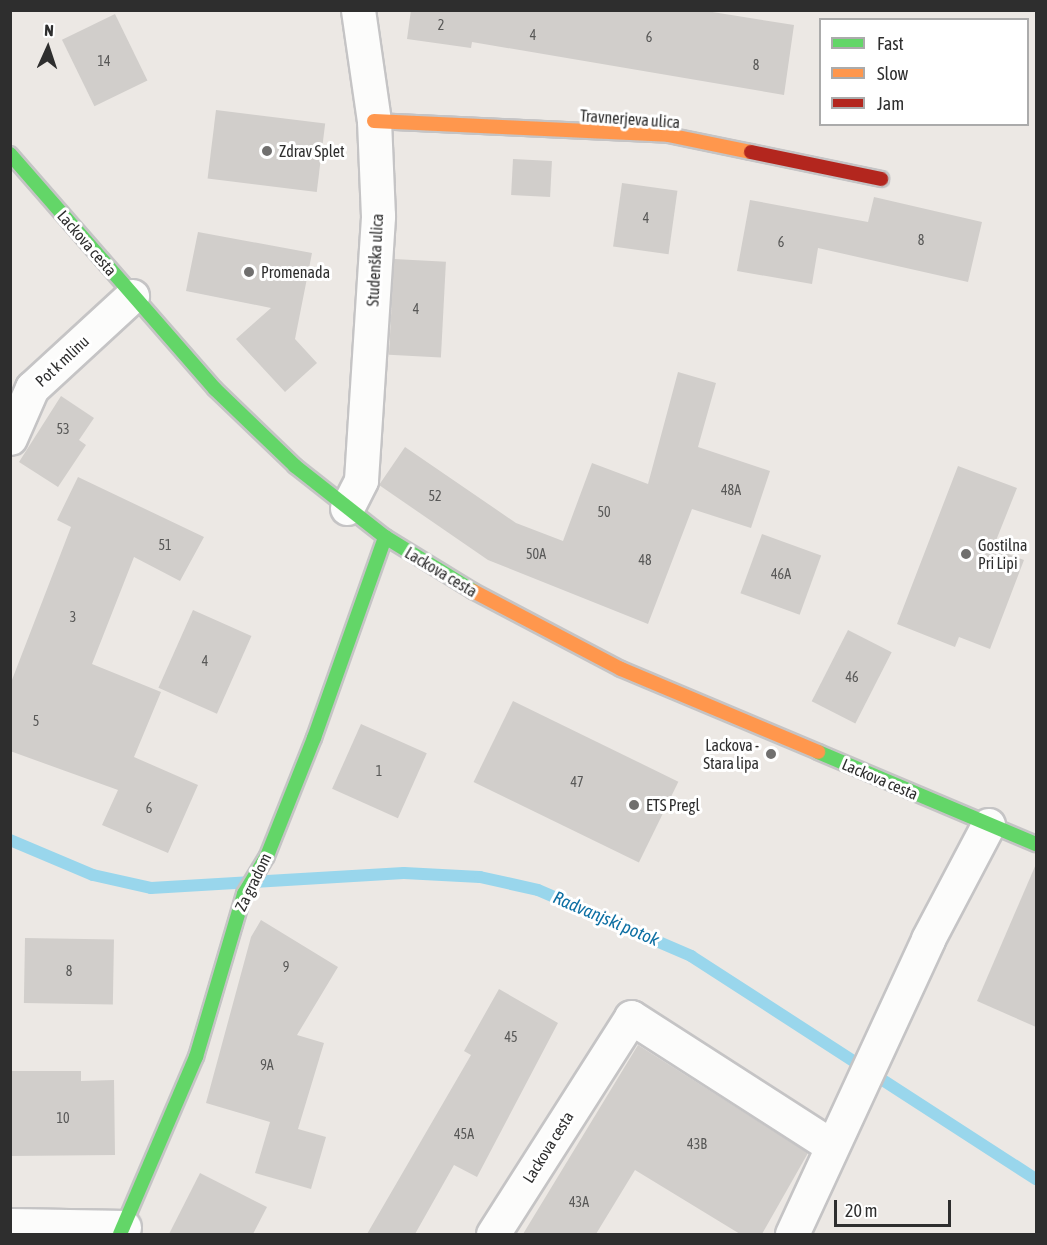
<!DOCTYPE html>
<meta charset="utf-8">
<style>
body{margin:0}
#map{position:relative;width:1047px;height:1245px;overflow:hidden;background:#ece8e4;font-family:"Asap Condensed",sans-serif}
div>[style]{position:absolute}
.stream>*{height:12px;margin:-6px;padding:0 6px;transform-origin:6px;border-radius:6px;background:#99d6ec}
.building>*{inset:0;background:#d1cecb;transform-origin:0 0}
.roads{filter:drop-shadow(2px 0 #c5c4c5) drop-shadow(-2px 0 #c5c4c5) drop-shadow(0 2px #c5c4c5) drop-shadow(0 -2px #c5c4c5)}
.street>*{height:33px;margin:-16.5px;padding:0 16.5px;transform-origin:16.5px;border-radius:16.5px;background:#fcfcfb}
.fast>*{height:14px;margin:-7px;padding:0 7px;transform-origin:7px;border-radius:7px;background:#63d668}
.slow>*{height:14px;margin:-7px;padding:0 7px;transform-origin:7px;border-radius:7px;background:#ff974d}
.jam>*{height:14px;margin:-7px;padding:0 7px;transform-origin:7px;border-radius:7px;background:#b3261e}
.dots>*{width:16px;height:16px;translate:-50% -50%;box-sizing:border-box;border:3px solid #fff;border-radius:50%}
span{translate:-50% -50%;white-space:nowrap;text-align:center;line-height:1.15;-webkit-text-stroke:6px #fff;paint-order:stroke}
.number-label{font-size:14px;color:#585857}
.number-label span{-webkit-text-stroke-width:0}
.street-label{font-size:16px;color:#2e2e2e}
.poi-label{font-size:16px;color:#2e2e2e}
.left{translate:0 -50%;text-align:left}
.right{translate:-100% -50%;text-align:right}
.water-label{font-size:18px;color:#0d6fa3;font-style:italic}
.frame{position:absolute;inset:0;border:12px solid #2e2e2e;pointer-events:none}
.legend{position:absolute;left:819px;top:18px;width:210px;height:108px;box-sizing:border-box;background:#fff;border:2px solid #ababab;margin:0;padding:8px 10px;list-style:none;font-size:18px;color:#2e2e2e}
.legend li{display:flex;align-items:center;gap:12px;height:30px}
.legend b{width:30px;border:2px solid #ababab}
.north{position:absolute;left:18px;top:18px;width:60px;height:60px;-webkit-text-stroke:4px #fff;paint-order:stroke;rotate:3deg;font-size:16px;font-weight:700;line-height:24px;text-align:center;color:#2e2e2e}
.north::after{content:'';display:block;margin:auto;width:21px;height:27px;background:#2e2e2e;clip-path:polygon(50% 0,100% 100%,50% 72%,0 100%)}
.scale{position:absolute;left:834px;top:1200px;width:117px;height:27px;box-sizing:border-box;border:3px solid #2e2e2e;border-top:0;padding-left:8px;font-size:18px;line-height:21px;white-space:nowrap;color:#2e2e2e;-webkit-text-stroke:4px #fff;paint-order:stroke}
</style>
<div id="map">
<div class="stream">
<div style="left:10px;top:840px;width:90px;rotate:22.9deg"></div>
<div style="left:93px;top:875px;width:59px;rotate:12.6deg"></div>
<div style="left:151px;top:888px;width:253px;rotate:-3.4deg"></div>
<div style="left:404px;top:873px;width:76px;rotate:3deg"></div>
<div style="left:480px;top:877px;width:59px;rotate:12.6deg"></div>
<div style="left:538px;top:890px;width:167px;rotate:23.3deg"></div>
<div style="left:691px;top:956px;width:411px;rotate:32.9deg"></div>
</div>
<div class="building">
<div style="clip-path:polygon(411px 10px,700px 10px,794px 25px,784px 95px,472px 42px,471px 48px,407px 39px)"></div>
<div style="left:115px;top:14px;width:74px;height:59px;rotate:64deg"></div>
<div style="left:216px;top:110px;width:110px;height:69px;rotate:7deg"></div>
<div style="left:513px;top:159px;width:39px;height:36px;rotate:3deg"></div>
<div style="left:622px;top:183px;width:56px;height:64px;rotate:8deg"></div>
<div style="clip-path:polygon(874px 197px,982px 222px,968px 282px,818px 248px,812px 284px,737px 271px,750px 200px,868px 222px)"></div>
<div style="clip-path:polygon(198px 232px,312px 253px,295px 339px,317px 363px,285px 392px,236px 339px,271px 308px,186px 291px)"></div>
<div style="left:394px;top:259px;width:52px;height:96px;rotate:3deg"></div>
<div style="clip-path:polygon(678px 372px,716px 383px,698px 447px,770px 471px,751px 528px,692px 509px,648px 624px,488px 560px,379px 485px,405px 447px,516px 523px,563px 541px,592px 463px,648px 484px)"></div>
<div style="clip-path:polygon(61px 396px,94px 418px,79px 440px,86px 445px,58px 487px,19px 462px)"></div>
<div style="clip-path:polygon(958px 466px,1017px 488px,993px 548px,1024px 560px,990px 649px,959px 637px,955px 647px,897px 624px)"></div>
<div style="clip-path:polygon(78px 477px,204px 537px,180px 581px,134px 557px,92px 664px,161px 692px,134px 757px,198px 785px,168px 853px,102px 825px,118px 790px,10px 751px,10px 685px,71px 527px,57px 520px)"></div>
<div style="left:762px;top:534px;width:63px;height:63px;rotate:20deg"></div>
<div style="left:193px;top:610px;width:64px;height:85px;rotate:24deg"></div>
<div style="left:848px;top:630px;width:49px;height:80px;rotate:27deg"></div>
<div style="left:513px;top:701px;width:184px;height:90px;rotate:26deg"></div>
<div style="left:361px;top:724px;width:72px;height:71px;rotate:24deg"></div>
<div style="clip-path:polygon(1036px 864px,1036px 1027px,977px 1001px)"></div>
<div style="clip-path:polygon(261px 920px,338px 967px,297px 1035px,324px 1043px,298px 1129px,326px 1137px,311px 1189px,255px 1173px,270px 1122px,206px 1103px,251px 937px)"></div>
<div style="left:25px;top:938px;width:89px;height:65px;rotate:1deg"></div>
<div style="clip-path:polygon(499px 989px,558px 1023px,477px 1177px,454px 1165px,415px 1234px,367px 1234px,471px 1055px,464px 1051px)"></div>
<div style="clip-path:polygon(638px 1045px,808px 1153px,762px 1234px,740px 1234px,635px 1170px,596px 1234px,523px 1234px)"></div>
<div style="clip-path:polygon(10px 1071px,81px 1071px,81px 1081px,114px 1080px,115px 1155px,10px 1156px)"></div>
<div style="clip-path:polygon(200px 1173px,267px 1207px,253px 1234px,169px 1234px)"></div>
</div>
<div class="roads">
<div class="street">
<div style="left:10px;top:438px;width:55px;rotate:-66.3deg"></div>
<div style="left:32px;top:388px;width:136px;rotate:-42.6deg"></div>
<div style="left:347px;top:508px;width:31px;rotate:-63deg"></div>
<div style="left:361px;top:480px;width:265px;rotate:-86.3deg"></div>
<div style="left:378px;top:216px;width:95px;rotate:-92.4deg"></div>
<div style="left:374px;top:121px;width:112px;rotate:-98.2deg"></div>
<div style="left:10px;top:1225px;width:114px;rotate:1deg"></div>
<div style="left:493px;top:1234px;width:257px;rotate:-57.5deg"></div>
<div style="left:631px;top:1017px;width:237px;rotate:32.7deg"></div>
<div style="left:792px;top:1234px;width:325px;rotate:-65.2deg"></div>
<div style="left:928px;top:939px;width:129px;rotate:-62.2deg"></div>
</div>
<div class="fast">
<div style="left:10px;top:154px;width:312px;rotate:48.9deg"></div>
<div style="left:215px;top:389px;width:111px;rotate:43.9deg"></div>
<div style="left:295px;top:466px;width:115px;rotate:38.3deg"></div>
<div style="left:385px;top:537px;width:103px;rotate:31.5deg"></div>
<div style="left:818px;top:752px;width:237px;rotate:22.9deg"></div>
<div style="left:120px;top:1234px;width:193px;rotate:-66.8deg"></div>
<div style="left:196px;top:1057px;width:170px;rotate:-73.6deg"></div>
<div style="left:244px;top:894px;width:44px;rotate:-58.8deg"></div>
<div style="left:267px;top:856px;width:127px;rotate:-68.3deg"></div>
<div style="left:314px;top:738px;width:213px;rotate:-70.5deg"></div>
</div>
<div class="slow">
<div style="left:374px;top:121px;width:294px;rotate:2.7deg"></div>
<div style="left:668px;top:135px;width:85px;rotate:11.6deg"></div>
<div style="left:473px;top:591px;width:167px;rotate:27.8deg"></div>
<div style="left:621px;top:669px;width:214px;rotate:22.8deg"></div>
</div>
<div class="jam">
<div style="left:751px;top:152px;width:133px;rotate:11.7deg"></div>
</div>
</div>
<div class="dots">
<div style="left:267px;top:151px;background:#706f6e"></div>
<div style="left:249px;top:272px;background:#706f6e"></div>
<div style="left:966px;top:554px;background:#706f6e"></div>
<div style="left:771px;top:754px;background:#706f6e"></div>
<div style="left:634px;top:805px;background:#706f6e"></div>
</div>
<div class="number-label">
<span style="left:441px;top:25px">2</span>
<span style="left:533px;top:35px">4</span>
<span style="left:649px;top:37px">6</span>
<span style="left:104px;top:61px">14</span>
<span style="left:756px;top:65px">8</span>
<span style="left:646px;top:218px">4</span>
<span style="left:921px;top:240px">8</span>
<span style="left:781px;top:242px">6</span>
<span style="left:416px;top:309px">4</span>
<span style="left:63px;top:429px">53</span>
<span style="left:731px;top:490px">48A</span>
<span style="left:435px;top:496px">52</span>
<span style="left:604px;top:512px">50</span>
<span style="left:165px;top:545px">51</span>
<span style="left:536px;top:554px">50A</span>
<span style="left:645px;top:560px">48</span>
<span style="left:781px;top:574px">46A</span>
<span style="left:73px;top:617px">3</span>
<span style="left:205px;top:661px">4</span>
<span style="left:852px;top:677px">46</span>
<span style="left:36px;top:721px">5</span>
<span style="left:379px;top:771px">1</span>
<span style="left:577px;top:782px">47</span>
<span style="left:149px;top:808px">6</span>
<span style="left:286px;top:967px">9</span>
<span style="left:69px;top:971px">8</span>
<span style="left:511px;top:1037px">45</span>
<span style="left:267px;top:1065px">9A</span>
<span style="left:63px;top:1118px">10</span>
<span style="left:464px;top:1134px">45A</span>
<span style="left:697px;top:1144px">43B</span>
<span style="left:579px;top:1202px">43A</span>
</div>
<div class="street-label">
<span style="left:630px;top:119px;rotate:4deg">Travnerjeva ulica</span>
<span style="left:87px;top:243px;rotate:49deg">Lackova cesta</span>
<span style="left:375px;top:260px;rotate:-87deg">Studenška ulica</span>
<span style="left:62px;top:361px;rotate:-43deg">Pot k mlinu</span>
<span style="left:441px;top:572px;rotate:31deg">Lackova cesta</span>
<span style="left:880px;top:779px;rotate:23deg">Lackova cesta</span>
<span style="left:253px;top:882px;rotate:-64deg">Za gradom</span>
<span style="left:548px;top:1147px;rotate:-58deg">Lackova cesta</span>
</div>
<div class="poi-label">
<span class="left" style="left:279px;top:151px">Zdrav Splet</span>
<span class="left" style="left:261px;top:272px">Promenada</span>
<span class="left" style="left:978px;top:554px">Gostilna<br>Pri Lipi</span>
<span class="right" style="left:759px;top:754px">Lackova -<br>Stara lipa</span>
<span class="left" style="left:646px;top:805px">ETS Pregl</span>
</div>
<div class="water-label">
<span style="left:606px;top:919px;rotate:23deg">Radvanjski potok</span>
</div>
<div class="frame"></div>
<ul class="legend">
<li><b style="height:8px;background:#63d668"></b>Fast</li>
<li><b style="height:8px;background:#ff974d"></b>Slow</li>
<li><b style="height:8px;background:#b3261e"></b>Jam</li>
</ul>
<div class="north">N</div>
<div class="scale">20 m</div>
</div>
